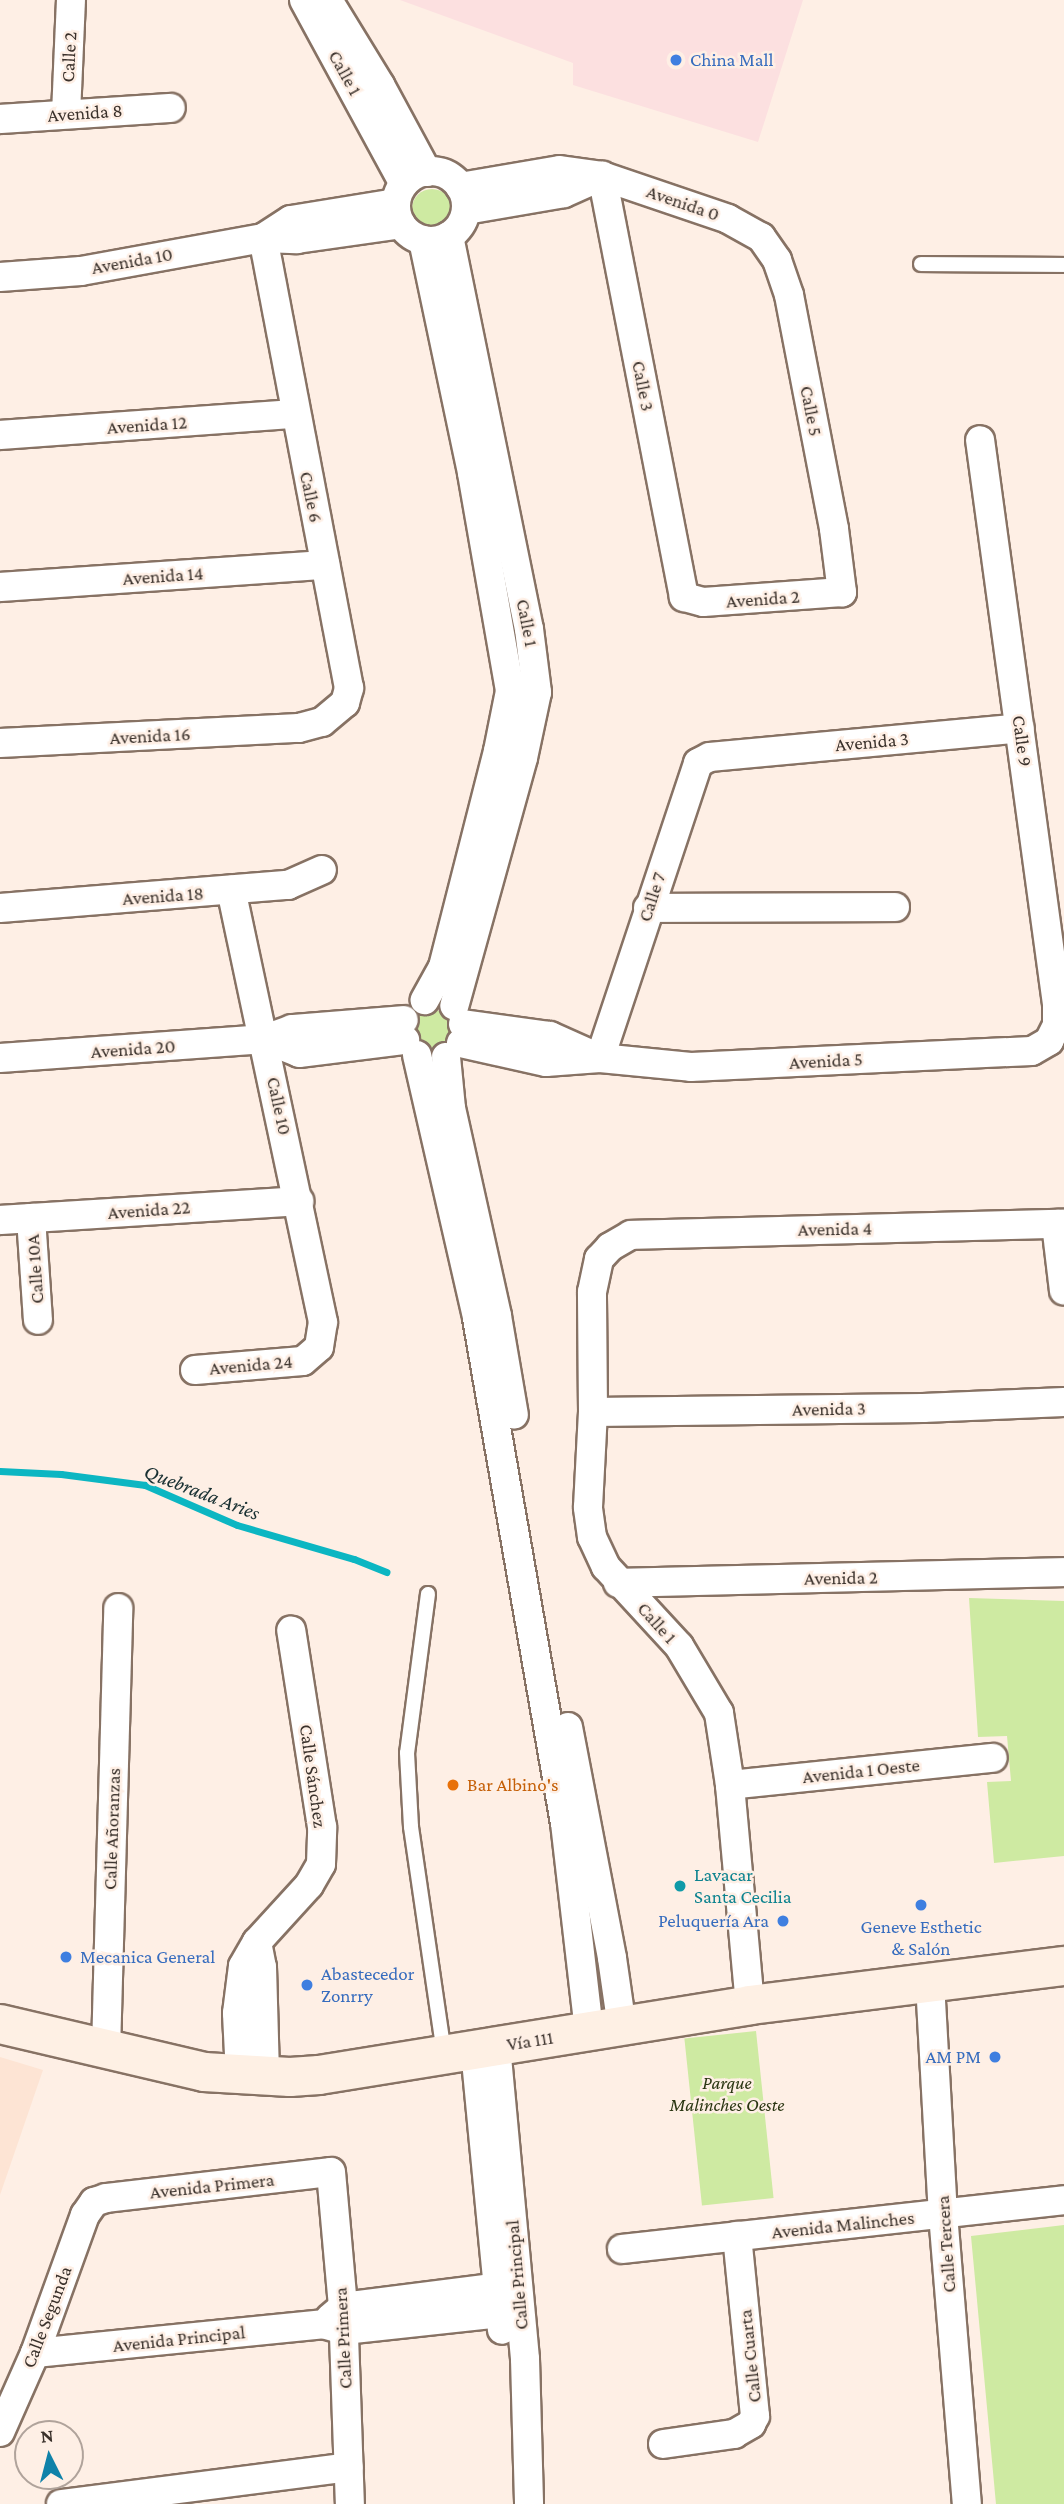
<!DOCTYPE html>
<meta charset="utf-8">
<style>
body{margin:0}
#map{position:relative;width:1064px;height:2504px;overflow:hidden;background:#feefe5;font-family:"Crimson Pro",serif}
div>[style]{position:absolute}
.commercial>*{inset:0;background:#fce0e0}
.built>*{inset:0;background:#fde4d4}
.green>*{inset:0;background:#ceeaa2;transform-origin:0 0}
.round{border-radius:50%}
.stream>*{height:7px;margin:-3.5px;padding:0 3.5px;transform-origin:3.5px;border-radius:3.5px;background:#0cb6c2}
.roads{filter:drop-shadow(2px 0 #877264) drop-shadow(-2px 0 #877264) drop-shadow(0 2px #877264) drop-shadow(0 -2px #877264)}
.service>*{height:14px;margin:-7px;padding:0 7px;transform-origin:7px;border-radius:7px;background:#fff}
.minor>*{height:28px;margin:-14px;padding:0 14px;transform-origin:14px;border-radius:14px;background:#fff}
.minor>.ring{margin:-14px;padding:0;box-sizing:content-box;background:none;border:28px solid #fff;border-radius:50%}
.secondary>*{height:38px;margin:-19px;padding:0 19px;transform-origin:19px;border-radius:19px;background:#fef0e4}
.dots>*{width:19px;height:19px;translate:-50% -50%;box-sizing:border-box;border:4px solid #feefe5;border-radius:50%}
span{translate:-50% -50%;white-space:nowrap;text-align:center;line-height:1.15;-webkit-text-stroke:5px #feefe5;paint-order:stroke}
.street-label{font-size:19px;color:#3a312b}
.shop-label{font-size:19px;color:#366cbe}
.left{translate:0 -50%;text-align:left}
.right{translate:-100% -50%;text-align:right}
.food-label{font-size:19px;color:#c56008}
.culture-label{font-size:19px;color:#0d838f}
.park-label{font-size:19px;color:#2a3612;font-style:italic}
.water-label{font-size:21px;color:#193032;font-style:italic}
.north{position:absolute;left:14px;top:2420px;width:70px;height:70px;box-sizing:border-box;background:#feefe5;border:2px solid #b0a39b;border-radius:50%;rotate:354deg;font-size:19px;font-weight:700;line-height:28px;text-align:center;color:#3a312b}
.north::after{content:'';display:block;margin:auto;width:24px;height:32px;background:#1082a9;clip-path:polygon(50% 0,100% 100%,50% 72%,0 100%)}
</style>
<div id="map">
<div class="commercial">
<div style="clip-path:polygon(400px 0,803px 0,758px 142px,573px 85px,573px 63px)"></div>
</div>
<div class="built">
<div style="clip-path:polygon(0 2057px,43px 2070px,0 2195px)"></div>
</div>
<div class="green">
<div class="round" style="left:412px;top:189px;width:40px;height:40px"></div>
<div class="round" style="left:414px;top:1010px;width:38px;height:38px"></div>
<div style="clip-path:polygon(969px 1598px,1064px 1601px,1064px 1856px,994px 1863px,987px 1782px,1011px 1781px,1007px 1736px,978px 1737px)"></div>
<div style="left:756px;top:2031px;width:168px;height:72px;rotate:84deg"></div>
<div style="clip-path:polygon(1064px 2225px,1064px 2504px,996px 2504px,971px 2236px)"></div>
</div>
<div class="stream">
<div style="left:0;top:1471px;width:61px;rotate:2.8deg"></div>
<div style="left:61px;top:1474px;width:85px;rotate:7.5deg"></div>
<div style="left:145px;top:1485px;width:100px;rotate:23.5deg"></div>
<div style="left:237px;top:1525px;width:122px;rotate:16.2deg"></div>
<div style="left:354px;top:1559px;width:35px;rotate:22deg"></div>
</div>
<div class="roads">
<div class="service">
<div style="left:921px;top:264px;width:143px;rotate:0.4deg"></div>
<div style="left:428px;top:1594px;width:160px;rotate:97.5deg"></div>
<div style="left:407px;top:1753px;width:74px;rotate:86.9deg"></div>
<div style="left:411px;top:1827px;width:229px;rotate:81.7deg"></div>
</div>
<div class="minor">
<div style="left:304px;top:0;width:209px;rotate:61.5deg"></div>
<div style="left:328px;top:0;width:100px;rotate:58.5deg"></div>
<div style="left:380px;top:85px;width:99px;rotate:61.6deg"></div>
<div style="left:66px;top:114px;width:114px;rotate:-87.5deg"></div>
<div style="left:0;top:119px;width:171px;rotate:-3.7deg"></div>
<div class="ring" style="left:396px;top:171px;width:42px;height:42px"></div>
<div style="left:460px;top:187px;width:101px;rotate:-9.6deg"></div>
<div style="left:560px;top:170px;width:42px;rotate:8.1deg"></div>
<div style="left:602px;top:176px;width:133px;rotate:18.8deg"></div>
<div style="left:728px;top:219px;width:38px;rotate:29deg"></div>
<div style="left:761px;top:237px;width:28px;rotate:55deg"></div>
<div style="left:777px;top:260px;width:37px;rotate:71deg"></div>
<div style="left:789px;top:295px;width:238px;rotate:79.1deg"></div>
<div style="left:834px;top:529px;width:64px;rotate:82.8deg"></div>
<div style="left:842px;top:592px;width:139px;rotate:175.9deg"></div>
<div style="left:703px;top:602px;width:20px;rotate:-165deg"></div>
<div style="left:684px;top:597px;width:429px;rotate:-101deg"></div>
<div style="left:466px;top:210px;width:99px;rotate:-9.8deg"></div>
<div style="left:564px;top:193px;width:42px;rotate:-24.1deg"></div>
<div style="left:449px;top:236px;width:401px;rotate:78.5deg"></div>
<div style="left:529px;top:629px;width:64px;rotate:82.8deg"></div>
<div style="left:537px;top:692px;width:67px;rotate:102deg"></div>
<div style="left:523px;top:758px;width:257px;rotate:105.5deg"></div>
<div style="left:263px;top:238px;width:33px;rotate:-33deg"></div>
<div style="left:291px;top:220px;width:106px;rotate:-9.2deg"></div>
<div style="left:423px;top:240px;width:238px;rotate:78.1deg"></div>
<div style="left:472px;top:473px;width:221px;rotate:80.1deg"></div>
<div style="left:510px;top:691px;width:61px;rotate:101.3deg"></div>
<div style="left:498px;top:751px;width:223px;rotate:104.3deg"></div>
<div style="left:443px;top:967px;width:38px;rotate:119deg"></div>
<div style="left:0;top:277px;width:81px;rotate:-4.2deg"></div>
<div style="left:81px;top:271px;width:185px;rotate:-10.3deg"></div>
<div style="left:263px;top:238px;width:34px;rotate:2deg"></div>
<div style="left:297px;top:239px;width:105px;rotate:-8.2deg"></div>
<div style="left:0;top:435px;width:295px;rotate:-4.1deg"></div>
<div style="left:0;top:587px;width:326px;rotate:-3.9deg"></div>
<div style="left:0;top:743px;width:299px;rotate:-2.9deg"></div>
<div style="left:299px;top:728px;width:24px;rotate:-15deg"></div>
<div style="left:322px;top:722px;width:30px;rotate:-40deg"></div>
<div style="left:345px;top:703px;width:16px;rotate:-75deg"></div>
<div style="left:349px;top:688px;width:458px;rotate:-100.8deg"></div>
<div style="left:0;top:908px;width:289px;rotate:-4.6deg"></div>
<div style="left:288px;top:885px;width:37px;rotate:-24deg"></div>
<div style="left:648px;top:908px;width:247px;rotate:-0.2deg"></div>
<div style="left:463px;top:1024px;width:88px;rotate:7.9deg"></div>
<div style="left:550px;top:1036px;width:51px;rotate:24.1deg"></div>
<div style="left:265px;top:1039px;width:37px;rotate:22deg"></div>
<div style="left:299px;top:1053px;width:107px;rotate:-7deg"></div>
<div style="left:461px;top:1043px;width:87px;rotate:12.6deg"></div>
<div style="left:546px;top:1062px;width:54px;rotate:-4.2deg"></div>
<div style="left:600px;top:1058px;width:91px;rotate:5.6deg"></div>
<div style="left:691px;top:1067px;width:341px;rotate:-2.7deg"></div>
<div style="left:1032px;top:1051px;width:20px;rotate:-30deg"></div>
<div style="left:1049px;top:1041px;width:18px;rotate:-63deg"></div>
<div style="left:1057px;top:1025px;width:21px;rotate:-90deg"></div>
<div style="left:1057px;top:1004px;width:569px;rotate:-97.77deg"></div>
<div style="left:417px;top:1055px;width:270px;rotate:77.1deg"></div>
<div style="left:477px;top:1318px;width:513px;rotate:80.12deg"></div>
<div style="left:565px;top:1823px;width:210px;rotate:83.4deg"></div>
<div style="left:446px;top:1057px;width:51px;rotate:84.4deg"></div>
<div style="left:451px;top:1108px;width:213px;rotate:77.5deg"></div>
<div style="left:497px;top:1316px;width:100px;rotate:80.3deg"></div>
<div style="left:0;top:1058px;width:266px;rotate:-4.1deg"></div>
<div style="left:265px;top:1039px;width:29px;rotate:-20deg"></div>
<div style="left:292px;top:1029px;width:112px;rotate:-4.6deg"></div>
<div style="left:600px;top:1058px;width:311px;rotate:-71.6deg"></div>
<div style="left:698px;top:763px;width:13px;rotate:-27deg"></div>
<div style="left:710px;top:757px;width:311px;rotate:-5.3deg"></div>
<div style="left:31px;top:1218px;width:102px;rotate:86.1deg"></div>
<div style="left:0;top:1220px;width:300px;rotate:-3.6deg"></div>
<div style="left:1056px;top:1224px;width:67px;rotate:83.2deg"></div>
<div style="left:195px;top:1370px;width:108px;rotate:-4.8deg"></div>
<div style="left:303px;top:1361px;width:21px;rotate:-41deg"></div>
<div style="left:319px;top:1347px;width:25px;rotate:-81deg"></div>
<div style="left:323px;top:1322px;width:442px;rotate:-102deg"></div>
<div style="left:593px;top:1412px;width:330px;rotate:-0.7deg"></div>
<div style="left:923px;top:1408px;width:141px;rotate:-2.4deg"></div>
<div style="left:618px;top:1583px;width:446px;rotate:-1.4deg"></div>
<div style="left:568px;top:1727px;width:235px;rotate:79.2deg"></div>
<div style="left:612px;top:1958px;width:70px;rotate:81.8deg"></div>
<div style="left:730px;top:1785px;width:264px;rotate:-5.9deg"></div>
<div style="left:257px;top:1942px;width:25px;rotate:79deg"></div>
<div style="left:262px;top:1967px;width:110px;rotate:88.4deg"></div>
<div style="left:930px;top:1983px;width:231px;rotate:86.8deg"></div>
<div style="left:943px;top:2214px;width:291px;rotate:85.3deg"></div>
<div style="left:750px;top:2005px;width:221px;rotate:-95.2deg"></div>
<div style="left:730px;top:1785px;width:73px;rotate:-98.7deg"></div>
<div style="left:719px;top:1713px;width:78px;rotate:-120.8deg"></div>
<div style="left:679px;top:1646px;width:108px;rotate:-132.7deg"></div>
<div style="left:606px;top:1567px;width:33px;rotate:-115deg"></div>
<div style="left:592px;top:1537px;width:30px;rotate:-98deg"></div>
<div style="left:588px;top:1507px;width:95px;rotate:-87deg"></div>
<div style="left:593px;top:1412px;width:120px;rotate:-90.5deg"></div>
<div style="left:592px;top:1292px;width:34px;rotate:-78deg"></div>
<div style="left:599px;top:1259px;width:16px;rotate:-47deg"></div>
<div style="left:610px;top:1247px;width:24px;rotate:-30deg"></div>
<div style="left:631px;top:1235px;width:433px;rotate:-1.5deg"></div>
<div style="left:496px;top:2046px;width:314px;rotate:84.7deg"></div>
<div style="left:525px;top:2359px;width:145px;rotate:88.4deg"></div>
<div style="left:106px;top:2050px;width:442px;rotate:-88.4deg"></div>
<div style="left:475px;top:2050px;width:281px;rotate:84.5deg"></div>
<div style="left:240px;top:2075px;width:62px;rotate:-92.8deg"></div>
<div style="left:237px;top:2013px;width:47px;rotate:-82.7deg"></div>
<div style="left:243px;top:1966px;width:28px;rotate:-60deg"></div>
<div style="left:257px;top:1942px;width:77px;rotate:-47.6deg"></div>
<div style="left:309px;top:1885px;width:24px;rotate:-60deg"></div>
<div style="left:321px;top:1864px;width:37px;rotate:-88deg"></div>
<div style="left:322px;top:1827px;width:199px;rotate:-98.9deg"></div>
<div style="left:622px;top:2249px;width:445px;rotate:-6.3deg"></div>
<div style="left:330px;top:2318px;width:17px;rotate:-40deg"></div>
<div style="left:343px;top:2307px;width:173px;rotate:-7.3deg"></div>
<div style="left:35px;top:2353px;width:289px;rotate:-5.7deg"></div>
<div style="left:323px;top:2324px;width:22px;rotate:16deg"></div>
<div style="left:344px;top:2330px;width:176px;rotate:-6.2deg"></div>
<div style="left:0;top:2432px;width:86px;rotate:-66.1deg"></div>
<div style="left:35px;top:2353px;width:147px;rotate:-70.1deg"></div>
<div style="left:85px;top:2215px;width:16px;rotate:-55deg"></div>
<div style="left:94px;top:2202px;width:13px;rotate:-18deg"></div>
<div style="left:106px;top:2198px;width:226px;rotate:-6.6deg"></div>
<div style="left:331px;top:2172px;width:136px;rotate:84.9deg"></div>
<div style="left:343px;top:2307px;width:197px;rotate:88deg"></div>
<div style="left:663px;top:2444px;width:72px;rotate:-8deg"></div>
<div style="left:734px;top:2434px;width:20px;rotate:-30deg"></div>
<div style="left:751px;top:2424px;width:9px;rotate:-63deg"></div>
<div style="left:755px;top:2416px;width:181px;rotate:-95.7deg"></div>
<div style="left:61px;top:2504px;width:290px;rotate:-7.3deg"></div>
</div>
<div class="secondary">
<div style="left:0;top:2024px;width:210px;rotate:13.2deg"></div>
<div style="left:204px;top:2072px;width:86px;rotate:3.3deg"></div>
<div style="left:290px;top:2077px;width:29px;rotate:-4deg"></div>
<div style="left:319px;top:2075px;width:437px;rotate:-9.2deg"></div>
<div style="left:750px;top:2005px;width:316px;rotate:-7.1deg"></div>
</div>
</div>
<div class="dots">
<div style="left:676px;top:60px;background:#3f7fe0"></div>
<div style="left:453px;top:1785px;background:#e8710a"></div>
<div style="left:680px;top:1886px;background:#0f9aa8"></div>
<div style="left:921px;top:1905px;background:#3f7fe0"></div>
<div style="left:783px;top:1921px;background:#3f7fe0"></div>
<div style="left:66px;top:1957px;background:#3f7fe0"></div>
<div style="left:307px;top:1985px;background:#3f7fe0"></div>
<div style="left:995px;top:2057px;background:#3f7fe0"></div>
</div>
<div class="street-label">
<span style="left:69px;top:57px;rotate:-87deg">Calle 2</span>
<span style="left:345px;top:73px;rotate:61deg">Calle 1</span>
<span style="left:85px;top:113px;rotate:-4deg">Avenida 8</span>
<span style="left:683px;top:203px;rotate:19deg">Avenida 0</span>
<span style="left:132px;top:261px;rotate:-10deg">Avenida 10</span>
<span style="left:643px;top:386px;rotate:79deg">Calle 3</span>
<span style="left:811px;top:411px;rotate:79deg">Calle 5</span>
<span style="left:147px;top:425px;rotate:-4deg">Avenida 12</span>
<span style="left:311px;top:497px;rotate:78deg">Calle 6</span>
<span style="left:163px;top:576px;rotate:-4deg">Avenida 14</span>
<span style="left:763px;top:599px;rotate:-4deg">Avenida 2</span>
<span style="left:527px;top:623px;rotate:79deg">Calle 1</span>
<span style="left:150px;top:736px;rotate:-3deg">Avenida 16</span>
<span style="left:1022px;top:741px;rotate:82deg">Calle 9</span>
<span style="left:872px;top:742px;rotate:-5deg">Avenida 3</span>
<span style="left:163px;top:896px;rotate:-4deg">Avenida 18</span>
<span style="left:652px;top:897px;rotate:-72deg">Calle 7</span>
<span style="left:133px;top:1049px;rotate:-4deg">Avenida 20</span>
<span style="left:826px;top:1061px;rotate:-3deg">Avenida 5</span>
<span style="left:279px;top:1106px;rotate:78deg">Calle 10</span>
<span style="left:149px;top:1210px;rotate:-4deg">Avenida 22</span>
<span style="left:835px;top:1229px;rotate:-1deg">Avenida 4</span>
<span style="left:35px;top:1269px;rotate:-94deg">Calle 10A</span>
<span style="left:251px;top:1365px;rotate:-5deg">Avenida 24</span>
<span style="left:829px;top:1409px;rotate:-1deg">Avenida 3</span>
<span style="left:841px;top:1578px;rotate:-1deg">Avenida 2</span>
<span style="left:657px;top:1623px;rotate:48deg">Calle 1</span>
<span style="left:861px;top:1771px;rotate:-6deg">Avenida 1 Oeste</span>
<span style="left:313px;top:1776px;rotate:82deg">Calle Sánchez</span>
<span style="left:112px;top:1829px;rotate:-88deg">Calle Añoranzas</span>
<span style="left:530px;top:2041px;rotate:-9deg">Vía 111</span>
<span style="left:212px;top:2186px;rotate:-6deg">Avenida Primera</span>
<span style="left:843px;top:2225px;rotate:-6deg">Avenida Malinches</span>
<span style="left:946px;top:2244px;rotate:-94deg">Calle Tercera</span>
<span style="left:517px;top:2275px;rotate:-95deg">Calle Principal</span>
<span style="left:47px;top:2317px;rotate:-69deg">Calle Segunda</span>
<span style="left:343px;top:2338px;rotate:-93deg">Calle Primera</span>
<span style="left:179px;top:2339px;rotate:-6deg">Avenida Principal</span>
<span style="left:750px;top:2356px;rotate:-96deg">Calle Cuarta</span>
</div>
<div class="shop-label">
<span class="left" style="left:690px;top:60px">China Mall</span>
<span class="right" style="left:769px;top:1921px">Peluquería Ara</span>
<span style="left:921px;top:1938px">Geneve Esthetic<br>&amp; Salón</span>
<span class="left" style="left:80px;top:1957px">Mecanica General</span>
<span class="left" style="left:321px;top:1985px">Abastecedor<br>Zonrry</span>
<span class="right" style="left:981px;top:2057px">AM PM</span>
</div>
<div class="food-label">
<span class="left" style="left:467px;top:1785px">Bar Albino's</span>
</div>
<div class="culture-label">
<span class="left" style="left:694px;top:1886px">Lavacar<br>Santa Cecilia</span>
</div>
<div class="park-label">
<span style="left:727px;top:2094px">Parque<br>Malinches Oeste</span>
</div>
<div class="water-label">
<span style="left:202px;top:1492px;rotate:21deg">Quebrada Aries</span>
</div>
<div class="north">N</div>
</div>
